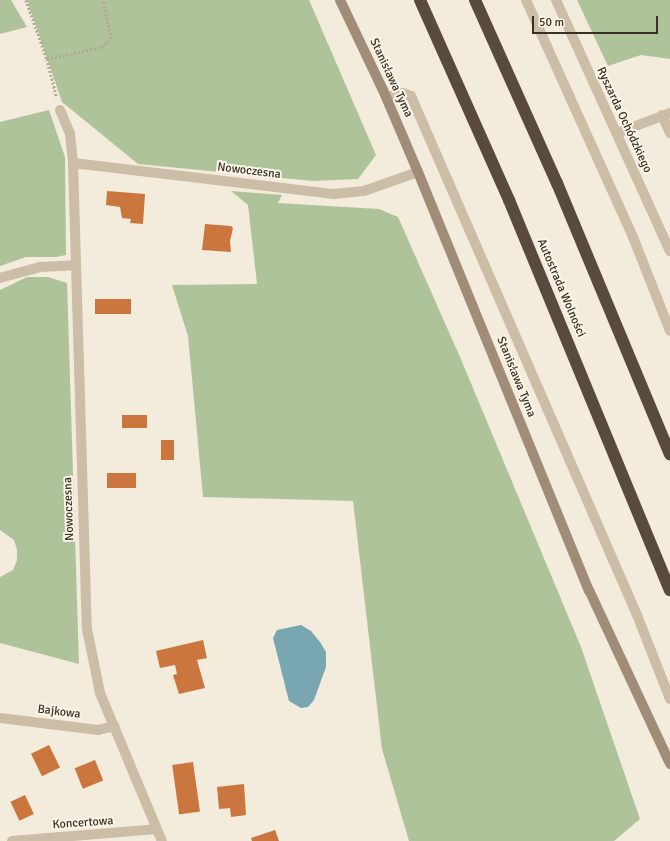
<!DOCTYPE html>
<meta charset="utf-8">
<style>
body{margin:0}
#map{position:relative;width:670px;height:841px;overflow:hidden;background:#f3ebdb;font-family:Signika,sans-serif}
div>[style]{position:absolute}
.green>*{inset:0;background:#afc39a}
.water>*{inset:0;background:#78a7b2}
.building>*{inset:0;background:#cc763f;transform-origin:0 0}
.path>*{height:2.5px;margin-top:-1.25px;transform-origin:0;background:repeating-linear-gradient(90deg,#b8a790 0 2px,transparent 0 4px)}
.lane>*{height:10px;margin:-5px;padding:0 5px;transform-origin:5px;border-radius:5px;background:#ccbda6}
.street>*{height:10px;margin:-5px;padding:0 5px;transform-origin:5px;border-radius:5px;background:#ccbda6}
.secondary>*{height:10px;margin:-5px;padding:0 5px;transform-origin:5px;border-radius:5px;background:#a08c77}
.highway>*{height:12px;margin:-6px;padding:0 6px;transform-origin:6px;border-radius:6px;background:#594a3e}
span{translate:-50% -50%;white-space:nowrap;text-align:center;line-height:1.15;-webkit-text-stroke:4px #faf5e7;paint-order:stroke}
.street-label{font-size:12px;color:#382f27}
.scale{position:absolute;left:532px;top:16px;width:126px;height:18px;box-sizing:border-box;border:2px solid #382f27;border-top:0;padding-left:5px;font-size:12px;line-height:14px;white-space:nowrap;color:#382f27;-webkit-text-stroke:3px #faf5e7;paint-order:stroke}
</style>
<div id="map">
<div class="green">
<div style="clip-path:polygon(0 0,11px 0,27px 27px,0 34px)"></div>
<div style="clip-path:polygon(27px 0,309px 0,376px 155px,358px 179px,313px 181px,138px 164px,62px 102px)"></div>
<div style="clip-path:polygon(577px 0,670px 0,670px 59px,641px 55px,608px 66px)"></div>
<div style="clip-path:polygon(49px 110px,65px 157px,66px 255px,56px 257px,26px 257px,0 266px,0 122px)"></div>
<div style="clip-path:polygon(231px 191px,282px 195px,278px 203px,379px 209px,398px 217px,460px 357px,581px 647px,640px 819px,614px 841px,409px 841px,382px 749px,353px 501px,203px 497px,188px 336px,172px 285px,257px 284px,248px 205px)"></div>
<div style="clip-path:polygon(27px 277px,48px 277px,67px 283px,79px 664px,0 643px,0 577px,13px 570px,17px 560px,17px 550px,14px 540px,0 530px,0 290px)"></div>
</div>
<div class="water">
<div style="clip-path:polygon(301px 625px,311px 631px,320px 642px,326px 652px,326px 667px,314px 700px,308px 707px,301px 708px,289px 701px,273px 638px,277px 630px)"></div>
</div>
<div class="building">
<div style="clip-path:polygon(107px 191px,145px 194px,143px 224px,130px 223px,131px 219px,122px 218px,120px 207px,106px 205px)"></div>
<div style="clip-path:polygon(205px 224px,231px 226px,233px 228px,230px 241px,231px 252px,202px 250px)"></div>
<div style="left:95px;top:299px;width:36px;height:15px"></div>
<div style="left:122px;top:415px;width:25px;height:13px"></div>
<div style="left:161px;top:440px;width:13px;height:20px"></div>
<div style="left:107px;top:473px;width:29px;height:15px"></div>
<div style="clip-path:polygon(203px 640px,207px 658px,197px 660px,205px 688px,179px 694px,173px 675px,177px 674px,175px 665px,160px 668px,156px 651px)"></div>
<div style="left:49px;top:745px;width:25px;height:20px;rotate:64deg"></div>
<div style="left:95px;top:760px;width:22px;height:22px;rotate:68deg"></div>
<div style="left:193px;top:762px;width:50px;height:21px;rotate:82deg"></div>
<div style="clip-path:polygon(244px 784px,246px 815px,231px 817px,230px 808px,219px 809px,217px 787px)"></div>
<div style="left:25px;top:795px;width:21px;height:16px;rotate:65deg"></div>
<div style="clip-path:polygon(275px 830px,279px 841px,252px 841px,251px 838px)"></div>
</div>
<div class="path">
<div style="left:26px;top:0;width:63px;rotate:70.4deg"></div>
<div style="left:47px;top:59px;width:40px;rotate:75.6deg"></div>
<div style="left:47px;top:59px;width:55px;rotate:-12.5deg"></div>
<div style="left:101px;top:47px;width:13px;rotate:-39deg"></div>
<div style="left:111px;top:39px;width:40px;rotate:-102deg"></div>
</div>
<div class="lane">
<div style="left:526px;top:0;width:260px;rotate:65.7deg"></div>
<div style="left:633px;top:237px;width:101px;rotate:68.5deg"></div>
<div style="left:386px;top:97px;width:17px;rotate:-13deg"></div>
<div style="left:403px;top:93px;width:9px;rotate:21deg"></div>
<div style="left:411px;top:96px;width:566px;rotate:66.47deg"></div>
<div style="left:637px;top:615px;width:90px;rotate:68.6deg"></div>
<div style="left:662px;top:115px;width:20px;rotate:66deg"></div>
</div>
<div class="street">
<div style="left:556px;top:0;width:276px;rotate:65.6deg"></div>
<div style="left:60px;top:110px;width:26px;rotate:67deg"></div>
<div style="left:70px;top:134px;width:29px;rotate:84deg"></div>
<div style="left:73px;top:163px;width:466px;rotate:88.3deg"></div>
<div style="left:87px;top:629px;width:65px;rotate:78.5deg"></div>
<div style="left:100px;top:693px;width:160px;rotate:67.3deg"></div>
<div style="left:617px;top:133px;width:57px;rotate:-20.7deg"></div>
<div style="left:73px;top:163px;width:263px;rotate:6.8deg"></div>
<div style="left:334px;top:194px;width:30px;rotate:-6deg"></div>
<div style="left:364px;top:191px;width:57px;rotate:-19.4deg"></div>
<div style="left:0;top:278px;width:41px;rotate:-15.4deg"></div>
<div style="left:40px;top:267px;width:35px;rotate:-3deg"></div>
<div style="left:0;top:718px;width:99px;rotate:7deg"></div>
<div style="left:98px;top:730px;width:17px;rotate:-13deg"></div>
<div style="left:12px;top:841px;width:145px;rotate:-4.7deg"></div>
</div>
<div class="secondary">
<div style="left:340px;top:0;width:100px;rotate:64.5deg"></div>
<div style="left:383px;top:90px;width:89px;rotate:66.9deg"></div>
<div style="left:418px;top:172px;width:452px;rotate:67.8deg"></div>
<div style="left:589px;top:590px;width:192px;rotate:65deg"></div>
</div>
<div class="highway">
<div style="left:420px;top:0;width:219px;rotate:66deg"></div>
<div style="left:509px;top:200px;width:422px;rotate:67.6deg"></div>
<div style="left:475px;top:0;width:201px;rotate:65.9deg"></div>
<div style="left:557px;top:183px;width:294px;rotate:67.4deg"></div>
</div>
<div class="street-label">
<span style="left:391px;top:78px;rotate:65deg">Stanisława Tyma</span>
<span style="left:624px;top:120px;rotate:65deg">Ryszarda Ochódzkiego</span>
<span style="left:249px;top:171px;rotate:7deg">Nowoczesna</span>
<span style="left:561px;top:288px;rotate:67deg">Autostrada Wolności</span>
<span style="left:516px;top:377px;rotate:68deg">Stanisława Tyma</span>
<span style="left:69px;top:509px;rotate:-92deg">Nowoczesna</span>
<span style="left:59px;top:712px;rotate:7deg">Bajkowa</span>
<span style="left:83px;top:823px;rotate:-4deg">Koncertowa</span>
</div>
<div class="scale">50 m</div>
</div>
